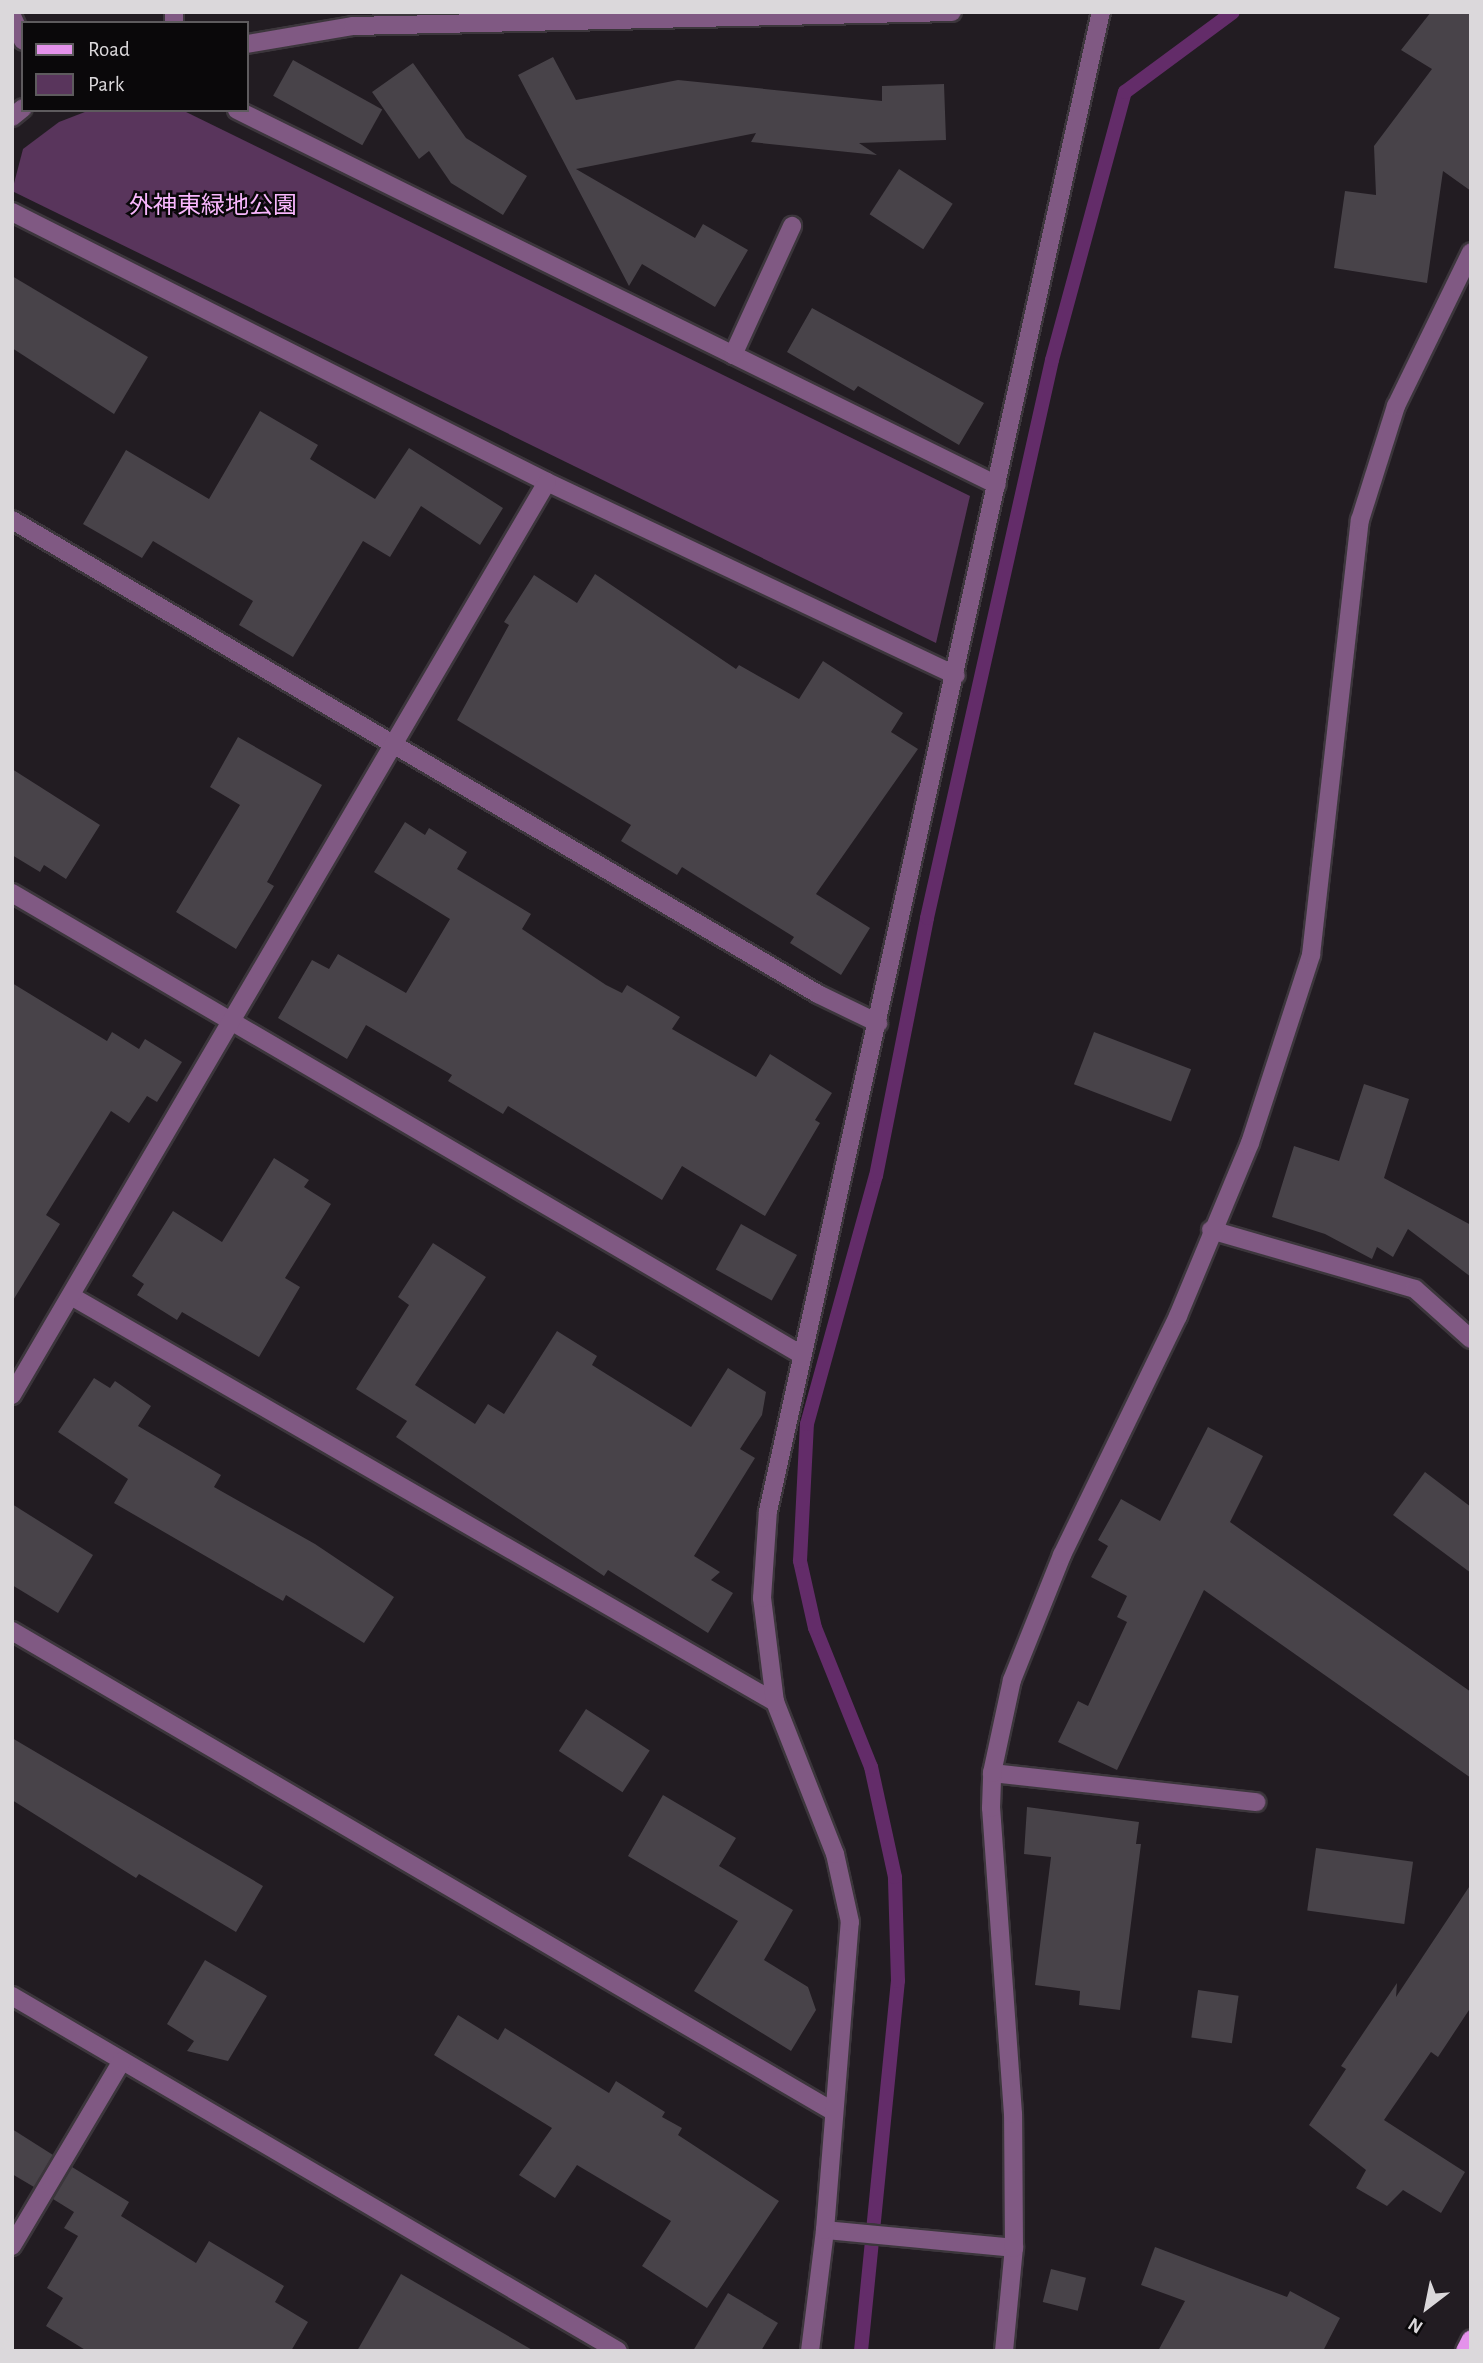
<!DOCTYPE html>
<meta charset="utf-8">
<style>
body{margin:0}
#map{position:relative;width:1483px;height:2363px;overflow:hidden;background:#221c22;font-family:"Alegreya Sans","Noto Sans JP",sans-serif}
div>[style]{position:absolute}
.green>*{inset:0;background:#59355c}
.stream>*{height:14px;margin:-7px;padding:0 7px;transform-origin:7px;border-radius:7px;background:#632c69}
.building>*{inset:0;background:#484349;transform-origin:0 0}
.roads{filter:drop-shadow(2px 0 #3c363c) drop-shadow(-2px 0 #3c363c) drop-shadow(0 2px #3c363c) drop-shadow(0 -2px #3c363c)}
.minor>*{height:18px;margin:-9px;padding:0 9px;transform-origin:9px;border-radius:9px;background:#805983}
.major>*{height:18px;margin:-9px;padding:0 9px;transform-origin:9px;border-radius:9px;background:#e492eb}
span{translate:-50% -50%;white-space:nowrap;text-align:center;line-height:1.15;-webkit-text-stroke:5px #0a080a;paint-order:stroke}
.park-label{font-size:24px;color:#f8b7fd}
.frame{position:absolute;inset:0;border:14px solid #dbd8db;pointer-events:none}
.legend{position:absolute;left:21px;top:21px;width:228px;height:91px;box-sizing:border-box;background:#0a080a;border:2px solid #5e5b5e;margin:0;padding:9px 12px;list-style:none;font-size:21px;color:#dbd8db}
.legend li{display:flex;align-items:center;gap:14px;height:35px}
.legend b{width:35px;border:2px solid #5e5b5e}
.north{position:absolute;left:1392px;top:2272px;width:70px;height:70px;-webkit-text-stroke:5px #0a080a;paint-order:stroke;rotate:212deg;font-size:19px;font-weight:700;line-height:28px;text-align:center;color:#dbd8db}
.north::after{content:'';display:block;margin:auto;width:24px;height:32px;background:#dbd8db;clip-path:polygon(50% 0,100% 100%,50% 72%,0 100%)}
</style>
<div id="map">
<div class="green">
<div style="clip-path:polygon(90px 110px,182px 110px,970px 496px,936px 643px,12px 191px,23px 149px,59px 122px)"></div>
</div>
<div class="stream">
<div style="left:861px;top:2351px;width:372px;rotate:-84.3deg"></div>
<div style="left:898px;top:1981px;width:104px;rotate:-91.7deg"></div>
<div style="left:895px;top:1877px;width:113px;rotate:-102.3deg"></div>
<div style="left:871px;top:1767px;width:150px;rotate:-111.9deg"></div>
<div style="left:815px;top:1628px;width:69px;rotate:-102.6deg"></div>
<div style="left:800px;top:1561px;width:137px;rotate:-87.1deg"></div>
<div style="left:807px;top:1424px;width:257px;rotate:-74.5deg"></div>
<div style="left:876px;top:1176px;width:263px;rotate:-78.8deg"></div>
<div style="left:927px;top:918px;width:572px;rotate:-77.37deg"></div>
<div style="left:1052px;top:360px;width:278px;rotate:-74.8deg"></div>
<div style="left:1125px;top:92px;width:134px;rotate:-36.5deg"></div>
</div>
<div class="building">
<div style="clip-path:polygon(1431px 12px,1471px 12px,1471px 191px,1443px 171px,1427px 283px,1334px 268px,1345px 191px,1376px 195px,1374px 146px,1432px 69px,1401px 50px)"></div>
<div style="clip-path:polygon(553px 57px,576px 100px,678px 80px,882px 101px,882px 86px,944px 84px,946px 140px,859px 143px,877px 155px,751px 142px,756px 133px,576px 169px,695px 238px,703px 224px,748px 250px,715px 307px,642px 264px,629px 286px,518px 75px)"></div>
<div style="left:293px;top:60px;width:102px;height:41px;rotate:29deg"></div>
<div style="clip-path:polygon(413px 63px,466px 138px,527px 176px,503px 215px,451px 183px,429px 151px,419px 159px,372px 92px)"></div>
<div style="left:899px;top:169px;width:64px;height:54px;rotate:33deg"></div>
<div style="clip-path:polygon(12px 276px,148px 357px,114px 414px,12px 348px)"></div>
<div style="clip-path:polygon(812px 308px,984px 403px,959px 445px,858px 386px,854px 391px,787px 352px)"></div>
<div style="clip-path:polygon(260px 411px,318px 445px,310px 459px,375px 499px,409px 448px,503px 508px,480px 545px,421px 506px,390px 557px,363px 541px,293px 657px,239px 625px,253px 601px,153px 541px,142px 558px,83px 524px,126px 450px,209px 499px)"></div>
<div style="clip-path:polygon(595px 574px,736px 669px,739px 665px,799px 699px,823px 661px,903px 713px,891px 732px,918px 749px,816px 894px,870px 928px,841px 975px,790px 943px,794px 937px,682px 867px,677px 875px,621px 841px,631px 825px,457px 720px,509px 625px,504px 622px,534px 575px,577px 603px)"></div>
<div style="clip-path:polygon(238px 737px,322px 785px,267px 882px,274px 886px,236px 949px,176px 912px,240px 805px,210px 787px)"></div>
<div style="clip-path:polygon(12px 769px,100px 825px,66px 879px,44px 865px,40px 872px,12px 855px)"></div>
<div style="clip-path:polygon(405px 822px,425px 835px,429px 828px,467px 852px,457px 869px,531px 914px,522px 929px,606px 985px,622px 993px,627px 985px,680px 1017px,672px 1029px,756px 1077px,770px 1054px,832px 1093px,815px 1120px,820px 1123px,765px 1216px,682px 1166px,662px 1200px,508px 1106px,503px 1114px,448px 1081px,452px 1075px,366px 1025px,347px 1059px,278px 1018px,312px 960px,329px 969px,338px 954px,406px 993px,450px 919px,374px 872px)"></div>
<div style="clip-path:polygon(12px 983px,107px 1041px,112px 1032px,139px 1049px,145px 1039px,182px 1062px,157px 1102px,147px 1096px,129px 1123px,111px 1111px,46px 1215px,60px 1224px,12px 1302px)"></div>
<div style="left:1094px;top:1032px;width:104px;height:56px;rotate:21deg"></div>
<div style="clip-path:polygon(1364px 1084px,1409px 1099px,1384px 1178px,1471px 1225px,1471px 1277px,1408px 1229px,1393px 1257px,1377px 1247px,1372px 1259px,1325px 1234px,1272px 1217px,1294px 1146px,1339px 1161px)"></div>
<div style="clip-path:polygon(274px 1158px,309px 1180px,304px 1187px,331px 1204px,285px 1278px,300px 1287px,259px 1357px,182px 1312px,177px 1320px,137px 1295px,144px 1284px,132px 1276px,173px 1211px,222px 1242px)"></div>
<div style="left:741px;top:1224px;width:64px;height:52px;rotate:29deg"></div>
<div style="clip-path:polygon(433px 1243px,486px 1277px,415px 1385px,475px 1424px,488px 1404px,504px 1414px,557px 1331px,597px 1356px,592px 1365px,691px 1427px,728px 1368px,766px 1392px,762px 1415px,740px 1449px,755px 1458px,694px 1556px,720px 1572px,711px 1580px,733px 1593px,708px 1633px,608px 1570px,604px 1576px,396px 1437px,407px 1421px,356px 1389px,409px 1305px,398px 1297px)"></div>
<div style="clip-path:polygon(94px 1378px,110px 1388px,115px 1381px,151px 1406px,138px 1426px,221px 1475px,214px 1487px,315px 1544px,394px 1597px,364px 1643px,286px 1595px,283px 1601px,114px 1503px,128px 1479px,58px 1432px)"></div>
<div style="clip-path:polygon(1208px 1427px,1263px 1456px,1230px 1522px,1471px 1692px,1471px 1778px,1204px 1590px,1117px 1770px,1058px 1742px,1078px 1701px,1088px 1706px,1127px 1622px,1117px 1617px,1127px 1596px,1091px 1577px,1108px 1546px,1098px 1540px,1121px 1499px,1160px 1521px)"></div>
<div style="clip-path:polygon(1425px 1472px,1471px 1507px,1471px 1573px,1393px 1515px)"></div>
<div style="clip-path:polygon(12px 1504px,93px 1555px,58px 1613px,12px 1585px)"></div>
<div style="left:586px;top:1709px;width:76px;height:50px;rotate:33deg"></div>
<div style="clip-path:polygon(12px 1738px,263px 1886px,236px 1932px,139px 1874px,136px 1878px,12px 1800px)"></div>
<div style="clip-path:polygon(663px 1795px,736px 1838px,719px 1866px,793px 1910px,764px 1960px,808px 1987px,816px 2010px,791px 2051px,694px 1991px,738px 1921px,628px 1856px)"></div>
<div style="clip-path:polygon(1027px 1807px,1139px 1822px,1136px 1844px,1141px 1844px,1120px 2010px,1079px 2005px,1080px 1991px,1035px 1985px,1051px 1857px,1024px 1854px)"></div>
<div style="left:1316px;top:1848px;width:98px;height:63px;rotate:8deg"></div>
<div style="clip-path:polygon(1471px 1884px,1471px 2007px,1438px 2057px,1431px 2052px,1384px 2120px,1465px 2172px,1441px 2213px,1403px 2190px,1387px 2206px,1356px 2188px,1366px 2170px,1309px 2125px,1346px 2069px,1341px 2066px,1397px 1983px,1396px 1997px)"></div>
<div style="clip-path:polygon(205px 1960px,267px 1996px,228px 2061px,187px 2051px,194px 2041px,167px 2024px)"></div>
<div style="left:1198px;top:1990px;width:41px;height:48px;rotate:8deg"></div>
<div style="clip-path:polygon(458px 2015px,498px 2040px,505px 2028px,609px 2093px,616px 2081px,665px 2112px,662px 2117px,682px 2128px,678px 2135px,779px 2201px,707px 2308px,642px 2266px,671px 2221px,577px 2165px,555px 2198px,519px 2175px,552px 2128px,434px 2055px)"></div>
<div style="clip-path:polygon(12px 2129px,53px 2155px,34px 2187px,12px 2174px)"></div>
<div style="clip-path:polygon(72px 2167px,129px 2202px,121px 2216px,196px 2263px,209px 2241px,284px 2286px,275px 2302px,308px 2322px,291px 2351px,87px 2351px,46px 2326px,63px 2298px,47px 2288px,78px 2236px,64px 2228px,74px 2212px,53px 2199px)"></div>
<div style="clip-path:polygon(1155px 2247px,1287px 2297px,1290px 2291px,1340px 2318px,1323px 2351px,1158px 2351px,1185px 2301px,1141px 2285px)"></div>
<div style="left:1051px;top:2269px;width:36px;height:34px;rotate:14deg"></div>
<div style="clip-path:polygon(401px 2274px,534px 2351px,357px 2351px)"></div>
<div style="clip-path:polygon(728px 2293px,778px 2323px,761px 2351px,693px 2351px)"></div>
</div>
<div class="roads">
<div class="minor">
<div style="left:174px;top:12px;width:11px;rotate:90deg"></div>
<div style="left:12px;top:16px;width:27px;rotate:66deg"></div>
<div style="left:247px;top:44px;width:108px;rotate:-9.6deg"></div>
<div style="left:353px;top:26px;width:599px;rotate:-1.34deg"></div>
<div style="left:237px;top:110px;width:847px;rotate:26.26deg"></div>
<div style="left:12px;top:117px;width:14px;rotate:-39deg"></div>
<div style="left:12px;top:212px;width:599px;rotate:26.78deg"></div>
<div style="left:547px;top:482px;width:452px;rotate:25.3deg"></div>
<div style="left:733px;top:355px;width:142px;rotate:-65.4deg"></div>
<div style="left:12px;top:520px;width:935px;rotate:30.46deg"></div>
<div style="left:818px;top:994px;width:67px;rotate:25.8deg"></div>
<div style="left:12px;top:893px;width:915px;rotate:30.32deg"></div>
<div style="left:1211px;top:1230px;width:212px;rotate:16.1deg"></div>
<div style="left:1415px;top:1289px;width:75px;rotate:41.8deg"></div>
<div style="left:71px;top:1296px;width:813px;rotate:29.97deg"></div>
<div style="left:12px;top:1395px;width:1058px;rotate:-59.63deg"></div>
<div style="left:12px;top:1631px;width:952px;rotate:30.33deg"></div>
<div style="left:992px;top:1773px;width:266px;rotate:6.3deg"></div>
<div style="left:12px;top:1996px;width:702px;rotate:30.36deg"></div>
<div style="left:825px;top:2230px;width:190px;rotate:5.4deg"></div>
<div style="left:12px;top:2246px;width:215px;rotate:-59.3deg"></div>
<div style="left:810px;top:2351px;width:122px;rotate:-82.9deg"></div>
<div style="left:825px;top:2230px;width:309px;rotate:-85.4deg"></div>
<div style="left:850px;top:1922px;width:70px;rotate:-102.4deg"></div>
<div style="left:835px;top:1854px;width:163px;rotate:-111.5deg"></div>
<div style="left:775px;top:1702px;width:105px;rotate:-97.1deg"></div>
<div style="left:762px;top:1598px;width:87px;rotate:-86.1deg"></div>
<div style="left:768px;top:1511px;width:1536px;rotate:-77.48deg"></div>
<div style="left:1004px;top:2351px;width:103px;rotate:-84.5deg"></div>
<div style="left:1014px;top:2248px;width:134px;rotate:-90.4deg"></div>
<div style="left:1013px;top:2114px;width:307px;rotate:-94.1deg"></div>
<div style="left:991px;top:1808px;width:35px;rotate:-88deg"></div>
<div style="left:992px;top:1773px;width:95px;rotate:-77.9deg"></div>
<div style="left:1012px;top:1680px;width:135px;rotate:-68.2deg"></div>
<div style="left:1062px;top:1555px;width:266px;rotate:-64.1deg"></div>
<div style="left:1178px;top:1316px;width:187px;rotate:-67.4deg"></div>
<div style="left:1250px;top:1143px;width:198px;rotate:-72deg"></div>
<div style="left:1311px;top:955px;width:438px;rotate:-83.6deg"></div>
<div style="left:1360px;top:520px;width:120px;rotate:-72.5deg"></div>
<div style="left:1396px;top:406px;width:171px;rotate:-64deg"></div>
</div>
<div class="major">
<div style="left:1465px;top:2351px;width:13px;rotate:-63deg"></div>
</div>
</div>
<div class="park-label">
<span style="left:213px;top:207px">外神東緑地公園</span>
</div>
<div class="frame"></div>
<ul class="legend">
<li><b style="height:9px;background:#e492eb"></b>Road</li>
<li><b style="height:19px;background:#59355c"></b>Park</li>
</ul>
<div class="north">N</div>
</div>
